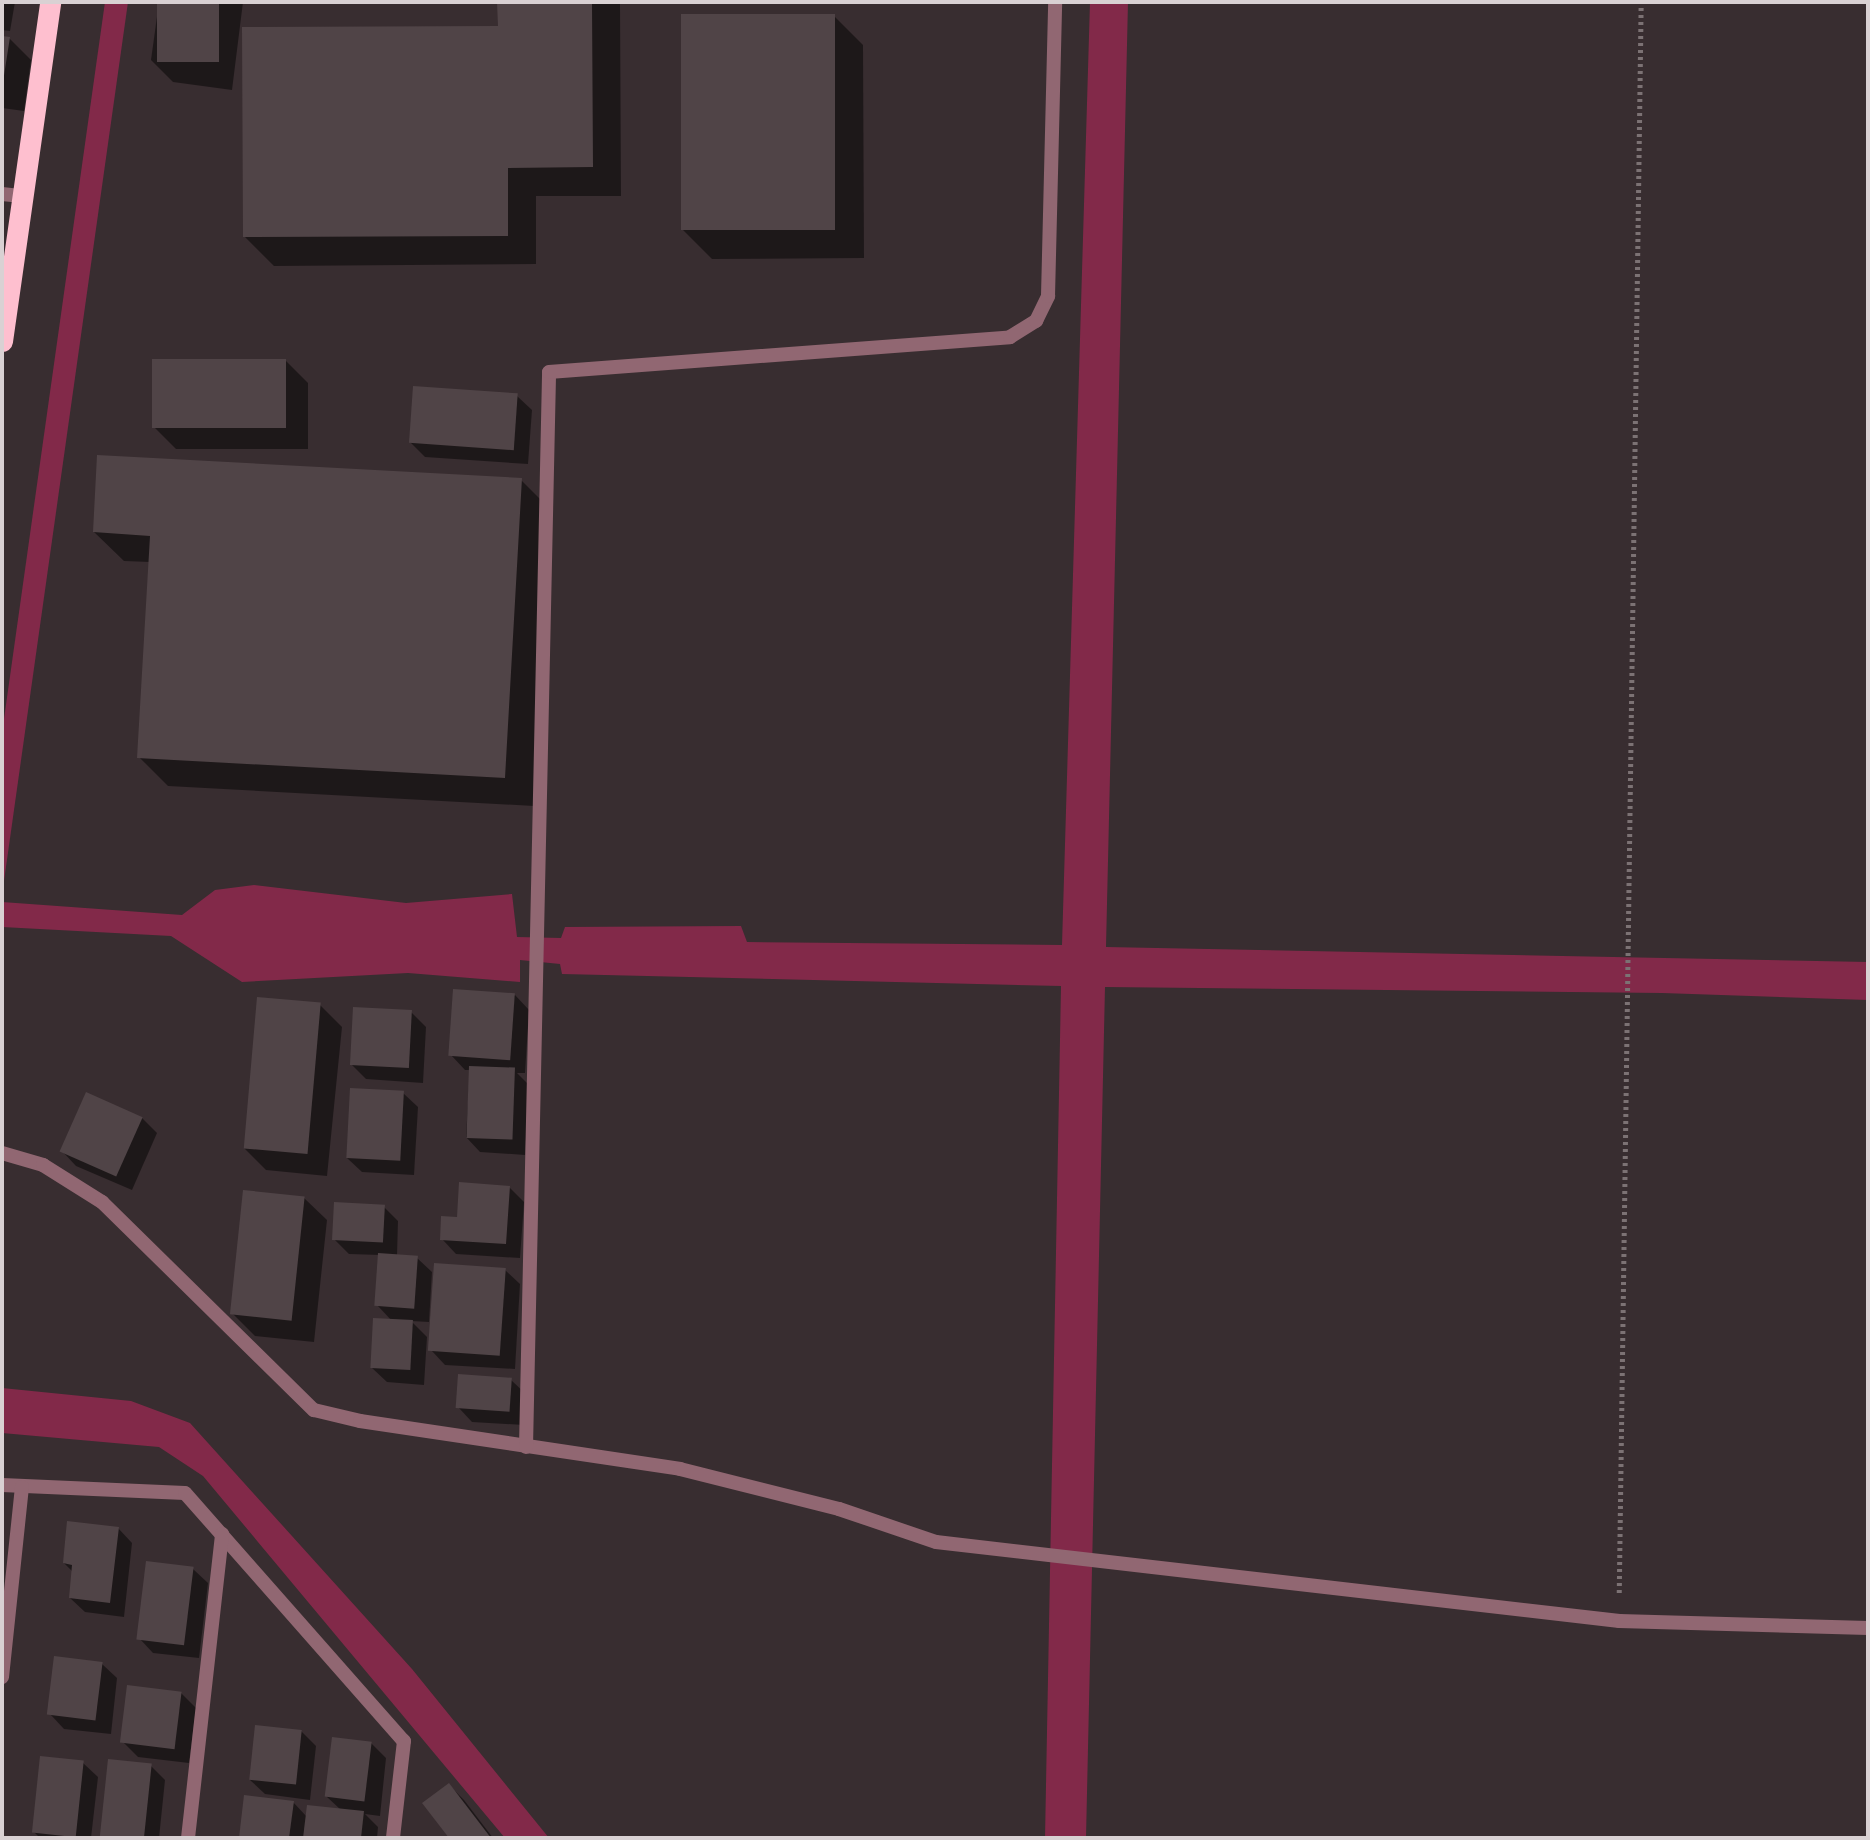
<!DOCTYPE html>
<style>
body{margin:0}
#map{position:relative;width:1870px;height:1840px;overflow:hidden;background:#382d30;font-family:"DM Sans",sans-serif}
div>[style]{position:absolute}
.water>*{inset:0;background:#822949}
.shadow>*{inset:0;background:#0007}
.building>*{inset:0;background:#504447;transform-origin:0 0}
.path>*{height:4.5px;margin-top:-2.25px;transform-origin:0;background:repeating-linear-gradient(90deg,#7c7274 0 3.5px,transparent 0 7px)}
.lane>*{height:14px;margin:-7px;padding:0 7px;transform-origin:7px;border-radius:7px;background:#916772}
.street>*{height:14px;margin:-7px;padding:0 7px;transform-origin:7px;border-radius:7px;background:#916772}
.highway>*{height:21px;margin:-10.5px;padding:0 10.5px;transform-origin:10.5px;border-radius:10.5px;background:#febfcf}
span{translate:-50% -50%;white-space:nowrap;text-align:center;line-height:1.15;-webkit-text-stroke:7px #382d30;paint-order:stroke}
.frame{position:absolute;inset:0;border:4px solid #d9d1d3;pointer-events:none}
</style>
<div id="map">
<div class="water">
<div style="clip-path:polygon(105px 2px,128px 2px,2px 895px,2px 733px)"></div>
<div style="clip-path:polygon(1090px 2px,1128px 2px,1106px 947px,1868px 962px,1868px 1000px,1662px 993px,1105px 987px,1086px 1838px,1045px 1838px,1061px 986px,562px 974px,560px 964px,520px 960px,520px 982px,408px 973px,242px 982px,171px 936px,2px 927px,2px 902px,182px 915px,215px 890px,254px 885px,406px 903px,512px 894px,517px 937px,561px 938px,565px 927px,741px 926px,747px 942px,1062px 945px)"></div>
<div style="clip-path:polygon(2px 1388px,131px 1401px,190px 1423px,412px 1669px,549px 1838px,505px 1838px,203px 1476px,159px 1447px,2px 1433px)"></div>
</div>
<div class="shadow">
<div style="clip-path:polygon(2px 2px,15px 2px,10px 31px,2px 30px)"></div>
<div style="clip-path:polygon(159px 2px,243px 2px,232px 90px,173px 82px,151px 60px)"></div>
<div style="clip-path:polygon(499px 2px,620px 2px,621px 196px,536px 196px,536px 264px,274px 266px,245px 237px,499px 27px)"></div>
<div style="clip-path:polygon(834px 16px,863px 45px,864px 258px,712px 259px,683px 230px)"></div>
<div style="clip-path:polygon(2px 37px,9px 38px,31px 60px,24px 111px,2px 108px)"></div>
<div style="clip-path:polygon(286px 361px,308px 383px,308px 449px,176px 449px,154px 427px)"></div>
<div style="clip-path:polygon(517px 396px,532px 410px,528px 464px,425px 457px,410px 442px)"></div>
<div style="clip-path:polygon(521px 480px,550px 509px,534px 806px,168px 786px,139px 757px,150px 562px,124px 561px,94px 532px)"></div>
<div style="clip-path:polygon(515px 995px,529px 1010px,525px 1073px,517px 1073px,529px 1085px,525px 1155px,480px 1152px,466px 1137px,470px 1070px,465px 1070px,451px 1055px)"></div>
<div style="clip-path:polygon(320px 1005px,342px 1027px,327px 1176px,266px 1170px,244px 1148px)"></div>
<div style="clip-path:polygon(411px 1012px,426px 1027px,423px 1083px,366px 1079px,352px 1065px)"></div>
<div style="clip-path:polygon(403px 1093px,418px 1107px,414px 1175px,362px 1172px,347px 1158px)"></div>
<div style="clip-path:polygon(142px 1118px,157px 1133px,132px 1190px,76px 1166px,62px 1151px)"></div>
<div style="clip-path:polygon(509px 1187px,524px 1202px,520px 1258px,456px 1254px,442px 1239px,458px 1219px)"></div>
<div style="clip-path:polygon(304px 1198px,327px 1220px,314px 1342px,255px 1336px,233px 1314px)"></div>
<div style="clip-path:polygon(384px 1207px,398px 1221px,397px 1256px,417px 1258px,432px 1272px,429px 1322px,411px 1321px,427px 1337px,424px 1385px,387px 1382px,372px 1368px,392px 1321px,377px 1305px,380px 1255px,349px 1254px,334px 1239px)"></div>
<div style="clip-path:polygon(505px 1270px,520px 1284px,515px 1369px,445px 1365px,431px 1350px)"></div>
<div style="clip-path:polygon(511px 1380px,526px 1394px,524px 1425px,472px 1422px,458px 1407px)"></div>
<div style="clip-path:polygon(118px 1528px,132px 1543px,124px 1617px,85px 1612px,70px 1598px,73px 1572px,64px 1563px)"></div>
<div style="clip-path:polygon(193px 1569px,208px 1583px,199px 1658px,153px 1653px,139px 1638px)"></div>
<div style="clip-path:polygon(102px 1664px,117px 1678px,111px 1734px,64px 1729px,50px 1714px)"></div>
<div style="clip-path:polygon(181px 1693px,196px 1708px,189px 1763px,138px 1757px,123px 1742px)"></div>
<div style="clip-path:polygon(301px 1731px,316px 1746px,310px 1800px,265px 1794px,250px 1780px)"></div>
<div style="clip-path:polygon(371px 1743px,386px 1758px,380px 1816px,365px 1814px,378px 1827px,377px 1838px,241px 1838px,245px 1797px,293px 1802px,307px 1817px,341px 1810px,327px 1797px)"></div>
<div style="clip-path:polygon(110px 1761px,151px 1766px,165px 1780px,159px 1838px,101px 1838px)"></div>
<div style="clip-path:polygon(83px 1763px,98px 1777px,91px 1838px,40px 1838px,33px 1831px)"></div>
<div style="clip-path:polygon(449px 1785px,464px 1800px,493px 1838px,451px 1838px,425px 1804px)"></div>
</div>
<div class="building">
<div style="left:157px;top:2px;width:62px;height:60px"></div>
<div style="clip-path:polygon(497px 2px,592px 2px,593px 167px,508px 168px,508px 236px,243px 237px,242px 27px,498px 26px)"></div>
<div style="left:835px;top:14px;width:216px;height:154px;rotate:90deg"></div>
<div style="clip-path:polygon(2px 36px,10px 37px,3px 82px,2px 82px)"></div>
<div style="left:286px;top:359px;width:69px;height:134px;rotate:90deg"></div>
<div style="left:413px;top:386px;width:105px;height:57px;rotate:4deg"></div>
<div style="clip-path:polygon(97px 455px,522px 478px,505px 778px,137px 758px,150px 536px,93px 532px)"></div>
<div style="left:453px;top:989px;width:62px;height:67px;rotate:4deg"></div>
<div style="left:257px;top:997px;width:64px;height:152px;rotate:5deg"></div>
<div style="left:353px;top:1007px;width:59px;height:58px;rotate:3deg"></div>
<div style="left:469px;top:1066px;width:46px;height:72px;rotate:2deg"></div>
<div style="left:350px;top:1088px;width:54px;height:70px;rotate:3deg"></div>
<div style="left:86px;top:1092px;width:62px;height:65px;rotate:24deg"></div>
<div style="clip-path:polygon(459px 1182px,510px 1186px,506px 1244px,440px 1240px,441px 1216px,457px 1217px)"></div>
<div style="left:243px;top:1190px;width:62px;height:125px;rotate:6deg"></div>
<div style="left:334px;top:1202px;width:51px;height:38px;rotate:3deg"></div>
<div style="left:378px;top:1253px;width:40px;height:53px;rotate:4deg"></div>
<div style="left:434px;top:1263px;width:72px;height:88px;rotate:4deg"></div>
<div style="left:373px;top:1318px;width:40px;height:50px;rotate:3deg"></div>
<div style="left:458px;top:1374px;width:54px;height:34px;rotate:4deg"></div>
<div style="clip-path:polygon(67px 1521px,119px 1527px,110px 1603px,69px 1598px,72px 1565px,63px 1563px)"></div>
<div style="left:146px;top:1561px;width:48px;height:79px;rotate:7deg"></div>
<div style="left:54px;top:1656px;width:49px;height:59px;rotate:7deg"></div>
<div style="left:127px;top:1685px;width:55px;height:58px;rotate:7deg"></div>
<div style="left:255px;top:1725px;width:47px;height:55px;rotate:6deg"></div>
<div style="left:332px;top:1737px;width:40px;height:60px;rotate:7deg"></div>
<div style="left:40px;top:1756px;width:44px;height:77px;rotate:6deg"></div>
<div style="left:108px;top:1759px;width:44px;height:80px;rotate:6deg"></div>
<div style="clip-path:polygon(449px 1783px,491px 1838px,449px 1838px,422px 1803px)"></div>
<div style="clip-path:polygon(244px 1795px,294px 1801px,289px 1838px,239px 1838px)"></div>
<div style="clip-path:polygon(307px 1805px,364px 1811px,361px 1838px,303px 1838px)"></div>
</div>
<div class="path">
<div style="left:1619px;top:1593px;width:1591px;rotate:-89.21deg"></div>
</div>
<div class="lane">
<div style="left:2px;top:194px;width:20px;rotate:6deg"></div>
</div>
<div class="street">
<div style="left:2px;top:1153px;width:43px;rotate:16.3deg"></div>
<div style="left:43px;top:1165px;width:70px;rotate:32.1deg"></div>
<div style="left:102px;top:1202px;width:297px;rotate:44.5deg"></div>
<div style="left:314px;top:1410px;width:47px;rotate:13.4deg"></div>
<div style="left:360px;top:1421px;width:324px;rotate:8.5deg"></div>
<div style="left:680px;top:1469px;width:164px;rotate:14.1deg"></div>
<div style="left:839px;top:1509px;width:102px;rotate:18.8deg"></div>
<div style="left:936px;top:1542px;width:688px;rotate:6.6deg"></div>
<div style="left:1619px;top:1621px;width:249px;rotate:1.6deg"></div>
<div style="left:526px;top:1447px;width:1075px;rotate:-88.77deg"></div>
<div style="left:549px;top:372px;width:462px;rotate:-4.3deg"></div>
<div style="left:1010px;top:337px;width:31px;rotate:-32deg"></div>
<div style="left:1036px;top:321px;width:28px;rotate:-64deg"></div>
<div style="left:1048px;top:296px;width:294px;rotate:-88.6deg"></div>
<div style="left:2px;top:1485px;width:183px;rotate:2.5deg"></div>
<div style="left:185px;top:1493px;width:331px;rotate:48.6deg"></div>
<div style="left:404px;top:1741px;width:98px;rotate:96.5deg"></div>
<div style="left:2px;top:1677px;width:191px;rotate:-84deg"></div>
<div style="left:188px;top:1838px;width:306px;rotate:-83.6deg"></div>
</div>
<div class="highway">
<div style="left:2px;top:341px;width:342px;rotate:-81.9deg"></div>
</div>
<div class="frame"></div>
</div>
